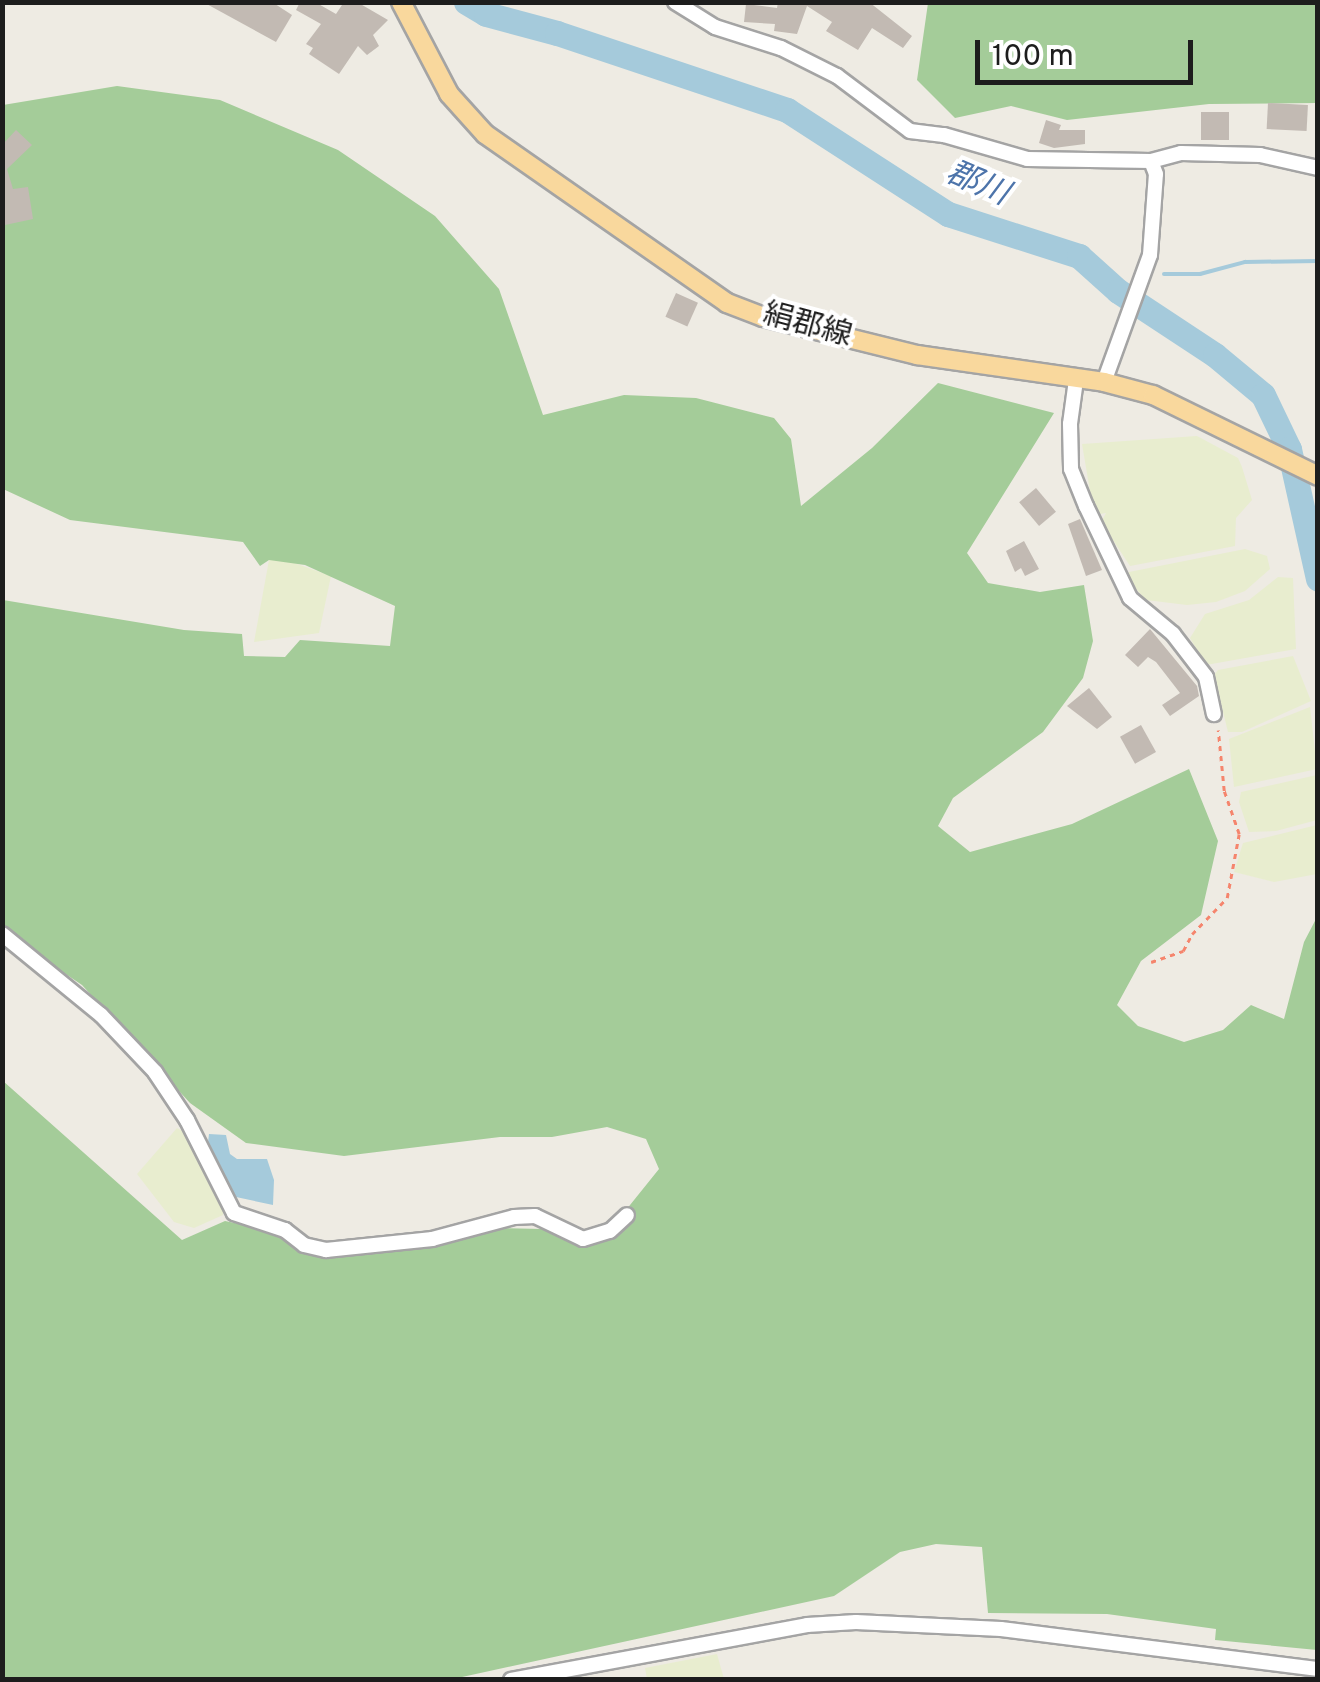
<!DOCTYPE html>
<meta charset="utf-8">
<style>
body{margin:0}
#map{position:relative;width:1320px;height:1682px;overflow:hidden;background:#eeebe3;font-family:Overpass,"Noto Sans JP",sans-serif}
div>[style]{position:absolute}
.farmland>*{inset:0;background:#e8edcf}
.forest>*{inset:0;background:#a4cc99}
.water>*{inset:0;background:#a5cadb}
.stream>*{height:4px;margin:-2px;padding:0 2px;transform-origin:2px;border-radius:2px;background:#a5cadb}
.river>*{height:25px;margin:-12.5px;padding:0 12.5px;transform-origin:12.5px;border-radius:12.5px;background:#a5cadb}
.building>*{inset:0;background:#c2bab3;transform-origin:0 0}
.path>*{height:2.5px;margin-top:-1.25px;transform-origin:0;background:repeating-linear-gradient(90deg,#f5856d 0 5px,transparent 0 10px)}
.roads{filter:drop-shadow(2px 0 #a4a4a4) drop-shadow(-2px 0 #a4a4a4) drop-shadow(0 2px #a4a4a4) drop-shadow(0 -2px #a4a4a4)}
.minor>*{height:14px;margin:-7px;padding:0 7px;transform-origin:7px;border-radius:7px;background:#fff}
.major>*{height:18px;margin:-9px;padding:0 9px;transform-origin:9px;border-radius:9px;background:#f9d89d}
span{translate:-50% -50%;white-space:nowrap;text-align:center;line-height:1.15;-webkit-text-stroke:8px #fff;paint-order:stroke}
.street-label{font-size:30px;color:#1d1d1d}
.water-label{font-size:32px;color:#4d74aa;font-style:italic}
.frame{position:absolute;inset:0;border:5px solid #1d1d1d;pointer-events:none}
.scale{position:absolute;left:975px;top:40px;width:218px;height:45px;box-sizing:border-box;border:5px solid #1d1d1d;border-top:0;padding-left:12px;font-size:30px;line-height:35px;white-space:nowrap;color:#1d1d1d;-webkit-text-stroke:8px #fff;paint-order:stroke}
</style>
<div id="map">
<div class="farmland">
<div style="clip-path:polygon(1197px 436px,1238px 458px,1242px 467px,1252px 500px,1236px 518px,1235px 546px,1130px 566px,1101px 522px,1106px 513px,1100px 514px,1091px 497px,1082px 444px)"></div>
<div style="clip-path:polygon(1245px 549px,1267px 556px,1270px 569px,1245px 591px,1216px 602px,1187px 605px,1146px 600px,1125px 577px,1129px 572px)"></div>
<div style="clip-path:polygon(269px 560px,286px 560px,331px 576px,319px 633px,254px 642px)"></div>
<div style="clip-path:polygon(1278px 577px,1293px 578px,1296px 649px,1206px 665px,1190px 638px,1205px 614px,1249px 600px)"></div>
<div style="clip-path:polygon(1293px 656px,1311px 701px,1242px 732px,1228px 732px,1214px 675px,1218px 670px)"></div>
<div style="clip-path:polygon(1310px 707px,1317px 769px,1234px 787px,1229px 739px)"></div>
<div style="clip-path:polygon(1317px 775px,1317px 820px,1276px 831px,1249px 832px,1239px 802px,1241px 792px)"></div>
<div style="clip-path:polygon(1317px 825px,1317px 874px,1274px 882px,1234px 872px,1243px 843px)"></div>
<div style="clip-path:polygon(177px 1128px,186px 1133px,223px 1207px,223px 1215px,194px 1228px,174px 1222px,137px 1174px)"></div>
<div style="clip-path:polygon(717px 1654px,724px 1679px,647px 1679px,645px 1668px)"></div>
</div>
<div class="forest">
<div style="clip-path:polygon(928px 3px,1317px 3px,1317px 103px,1209px 104px,1067px 120px,1011px 106px,955px 118px,917px 80px)"></div>
<div style="clip-path:polygon(117px 86px,220px 100px,338px 150px,435px 216px,499px 289px,543px 415px,624px 395px,696px 398px,774px 418px,791px 439px,801px 506px,872px 448px,938px 383px,1054px 413px,967px 553px,988px 583px,1040px 592px,1084px 585px,1093px 641px,1083px 678px,1043px 732px,953px 798px,938px 826px,970px 852px,1072px 824px,1189px 769px,1218px 841px,1201px 915px,1141px 961px,1117px 1005px,1138px 1026px,1184px 1042px,1223px 1030px,1251px 1005px,1284px 1019px,1304px 942px,1317px 917px,1317px 1650px,1215px 1640px,1216px 1629px,1107px 1614px,988px 1613px,982px 1547px,936px 1544px,900px 1552px,834px 1596px,453px 1679px,3px 1679px,3px 1081px,182px 1240px,225px 1221px,269px 1230px,301px 1252px,350px 1255px,500px 1228px,542px 1229px,584px 1247px,626px 1210px,659px 1169px,646px 1139px,607px 1127px,552px 1137px,500px 1137px,344px 1156px,246px 1143px,190px 1103px,82px 985px,3px 932px,3px 600px,184px 630px,242px 634px,244px 656px,285px 657px,300px 640px,390px 646px,395px 606px,305px 565px,269px 560px,260px 566px,243px 542px,70px 520px,3px 489px,3px 105px)"></div>
</div>
<div class="water">
<div style="clip-path:polygon(209px 1134px,226px 1135px,230px 1154px,237px 1159px,267px 1159px,274px 1180px,273px 1205px,236px 1197px,208px 1142px)"></div>
</div>
<div class="stream">
<div style="left:1100px;top:273px;width:5px"></div>
<div style="left:1164px;top:274px;width:36px"></div>
<div style="left:1200px;top:274px;width:47px;rotate:-14.9deg"></div>
<div style="left:1245px;top:262px;width:73px;rotate:-0.8deg"></div>
</div>
<div class="river">
<div style="left:466px;top:2px;width:23px;rotate:31deg"></div>
<div style="left:486px;top:14px;width:73px;rotate:15deg"></div>
<div style="left:557px;top:33px;width:243px;rotate:18.5deg"></div>
<div style="left:787px;top:110px;width:192px;rotate:32.9deg"></div>
<div style="left:948px;top:214px;width:138px;rotate:17.8deg"></div>
<div style="left:1079px;top:256px;width:52px;rotate:41.9deg"></div>
<div style="left:1118px;top:291px;width:116px;rotate:33.4deg"></div>
<div style="left:1215px;top:355px;width:62px;rotate:39.8deg"></div>
<div style="left:1263px;top:395px;width:60px;rotate:64.3deg"></div>
<div style="left:1289px;top:449px;width:133px;rotate:77.4deg"></div>
</div>
<div class="building">
<div style="clip-path:polygon(203px 2px,272px 2px,292px 15px,276px 42px)"></div>
<div style="clip-path:polygon(300px 2px,315px 2px,336px 14px,344px 2px,357px 2px,388px 20px,373px 35px,379px 46px,367px 55px,358px 46px,339px 74px,309px 54px,313px 48px,306px 44px,321px 24px,296px 10px)"></div>
<div style="clip-path:polygon(778px 2px,869px 2px,912px 36px,903px 48px,872px 28px,858px 50px,826px 31px,832px 22px,807px 6px,797px 34px,774px 31px,775px 24px,744px 22px,746px 4px,777px 8px)"></div>
<div style="left:1268px;top:103px;width:40px;height:26px;rotate:3deg"></div>
<div style="left:1201px;top:112px;width:28px;height:28px"></div>
<div style="clip-path:polygon(1046px 120px,1061px 125px,1059px 130px,1085px 130px,1085px 144px,1054px 148px,1039px 143px)"></div>
<div style="clip-path:polygon(16px 130px,32px 145px,7px 169px,13px 189px,28px 187px,33px 219px,5px 225px,2px 145px)"></div>
<div style="left:676px;top:293px;width:24px;height:26px;rotate:24deg"></div>
<div style="left:1036px;top:488px;width:31px;height:22px;rotate:50deg"></div>
<div style="clip-path:polygon(1080px 519px,1102px 570px,1086px 576px,1068px 524px)"></div>
<div style="clip-path:polygon(1024px 541px,1039px 569px,1025px 576px,1021px 568px,1015px 572px,1006px 551px)"></div>
<div style="clip-path:polygon(1150px 629px,1197px 686px,1199px 696px,1170px 716px,1162px 705px,1180px 693px,1156px 662px,1148px 657px,1138px 667px,1125px 655px)"></div>
<div style="clip-path:polygon(1089px 688px,1112px 717px,1097px 729px,1067px 706px)"></div>
<div style="left:1141px;top:725px;width:31px;height:24px;rotate:61deg"></div>
</div>
<div class="path">
<div style="left:1151px;top:962px;width:34px;rotate:-19deg"></div>
<div style="left:1183px;top:951px;width:19px;rotate:-62deg"></div>
<div style="left:1192px;top:934px;width:50px;rotate:-45.8deg"></div>
<div style="left:1227px;top:898px;width:65px;rotate:-79.4deg"></div>
<div style="left:1239px;top:834px;width:46px;rotate:-109.2deg"></div>
<div style="left:1224px;top:791px;width:61px;rotate:-95.6deg"></div>
</div>
<div class="roads">
<div class="minor">
<div style="left:675px;top:2px;width:47px;rotate:32deg"></div>
<div style="left:715px;top:27px;width:69px;rotate:17.7deg"></div>
<div style="left:781px;top:48px;width:63px;rotate:26.6deg"></div>
<div style="left:837px;top:76px;width:91px;rotate:37deg"></div>
<div style="left:910px;top:131px;width:34px;rotate:7deg"></div>
<div style="left:944px;top:135px;width:86px;rotate:16.1deg"></div>
<div style="left:1027px;top:159px;width:124px;rotate:0.9deg"></div>
<div style="left:1151px;top:161px;width:31px;rotate:-15deg"></div>
<div style="left:1181px;top:153px;width:79px;rotate:1.5deg"></div>
<div style="left:1260px;top:155px;width:59px;rotate:12.6deg"></div>
<div style="left:1076px;top:380px;width:44px;rotate:97.8deg"></div>
<div style="left:1070px;top:424px;width:45px;rotate:88.7deg"></div>
<div style="left:1071px;top:469px;width:40px;rotate:68deg"></div>
<div style="left:1086px;top:506px;width:102px;rotate:64.4deg"></div>
<div style="left:1130px;top:598px;width:56px;rotate:39.9deg"></div>
<div style="left:1173px;top:634px;width:54px;rotate:52.5deg"></div>
<div style="left:1206px;top:677px;width:38px;rotate:78deg"></div>
<div style="left:1104px;top:382px;width:135px;rotate:-70.1deg"></div>
<div style="left:1150px;top:255px;width:81px;rotate:-85.8deg"></div>
<div style="left:1156px;top:174px;width:14px;rotate:-111deg"></div>
<div style="left:2px;top:934px;width:128px;rotate:39.3deg"></div>
<div style="left:101px;top:1015px;width:79px;rotate:46.5deg"></div>
<div style="left:155px;top:1072px;width:58px;rotate:56.3deg"></div>
<div style="left:187px;top:1120px;width:104px;rotate:63.2deg"></div>
<div style="left:234px;top:1213px;width:54px;rotate:18.4deg"></div>
<div style="left:285px;top:1230px;width:24px;rotate:38deg"></div>
<div style="left:304px;top:1245px;width:23px;rotate:13deg"></div>
<div style="left:326px;top:1250px;width:107px;rotate:-5.9deg"></div>
<div style="left:432px;top:1239px;width:85px;rotate:-15deg"></div>
<div style="left:514px;top:1217px;width:21px;rotate:-3deg"></div>
<div style="left:535px;top:1216px;width:53px;rotate:25.6deg"></div>
<div style="left:583px;top:1239px;width:28px;rotate:-17deg"></div>
<div style="left:610px;top:1231px;width:23px;rotate:-43deg"></div>
<div style="left:511px;top:1680px;width:301px;rotate:-10.5deg"></div>
<div style="left:807px;top:1625px;width:49px;rotate:-3.5deg"></div>
<div style="left:856px;top:1622px;width:145px;rotate:2.8deg"></div>
<div style="left:1001px;top:1629px;width:320px;rotate:7.2deg"></div>
</div>
<div class="major">
<div style="left:401px;top:2px;width:104px;rotate:62.4deg"></div>
<div style="left:449px;top:94px;width:54px;rotate:48deg"></div>
<div style="left:485px;top:134px;width:295px;rotate:34.9deg"></div>
<div style="left:727px;top:303px;width:39px;rotate:21deg"></div>
<div style="left:763px;top:317px;width:159px;rotate:13.9deg"></div>
<div style="left:917px;top:355px;width:189px;rotate:8.2deg"></div>
<div style="left:1104px;top:382px;width:51px;rotate:14.9deg"></div>
<div style="left:1153px;top:395px;width:184px;rotate:26.1deg"></div>
</div>
</div>
<div class="street-label">
<span style="left:807px;top:327px;rotate:15deg">絹郡線</span>
</div>
<div class="water-label">
<span style="left:977px;top:185px;rotate:23deg">郡川</span>
</div>
<div class="frame"></div>
<div class="scale">100 m</div>
</div>
